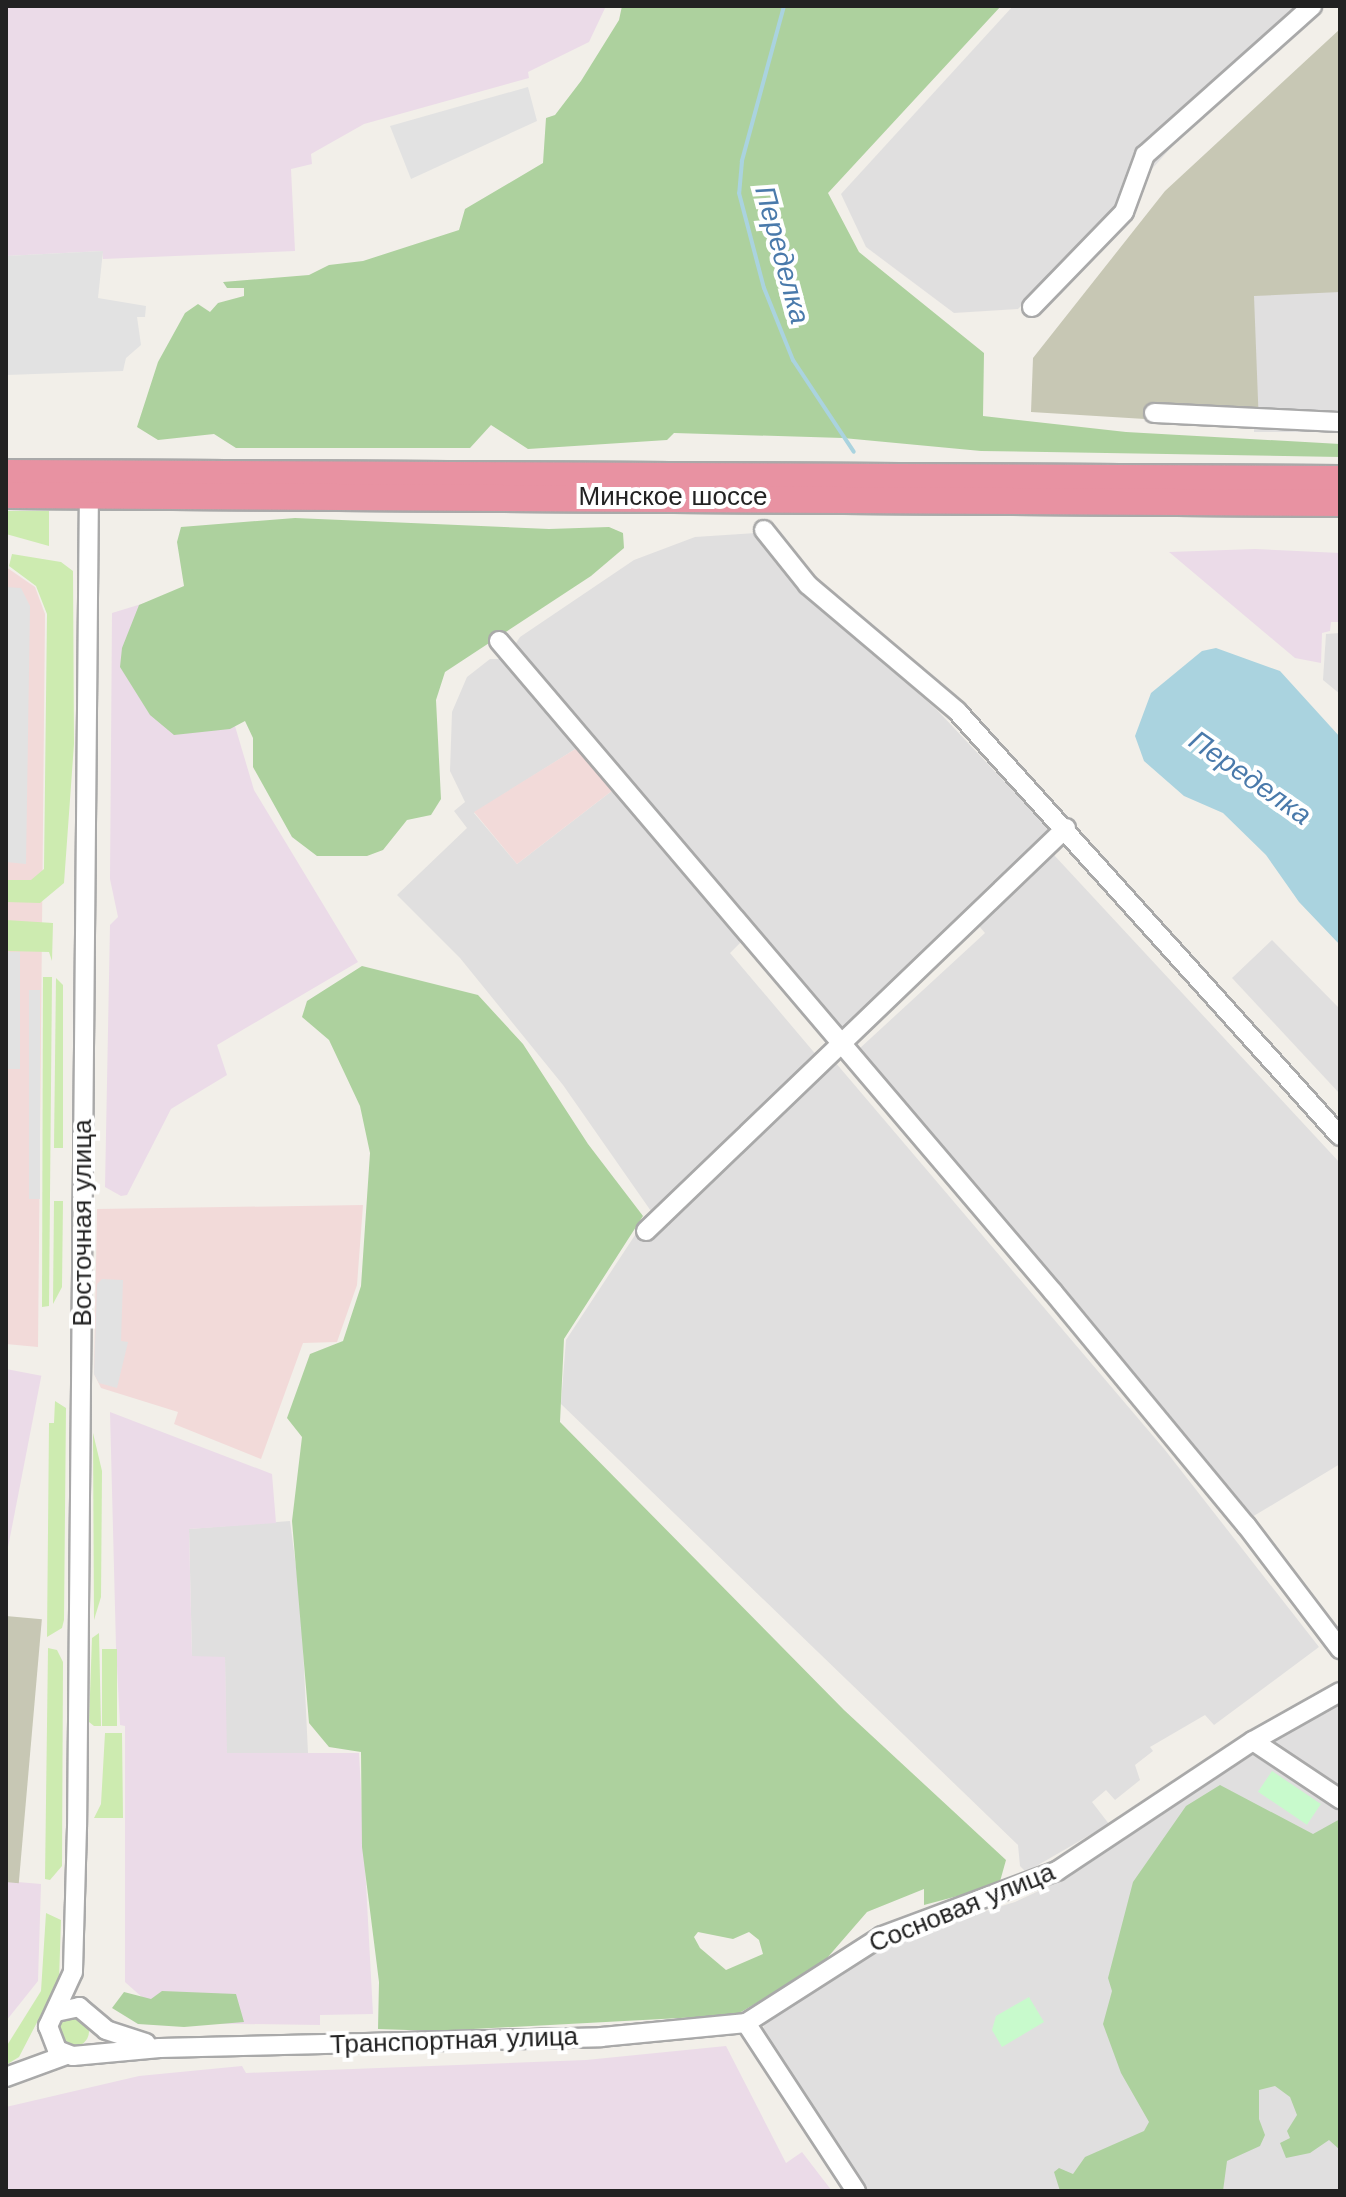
<!DOCTYPE html>
<meta charset="utf-8">
<style>
body{margin:0}
#map{position:relative;width:1346px;height:2197px;overflow:hidden;background:#f2efe9;font-family:"Work Sans",sans-serif}
div>[style]{position:absolute}
.residential>*{inset:0;background:#e0dfdf;transform-origin:0 0}
.commercial>*{inset:0;background:#f2dad9}
.industrial>*{inset:0;background:#ebdbe8;transform-origin:0 0}
.construction>*{inset:0;background:#c7c7b4;transform-origin:0 0}
.grass>*{inset:0;background:#cdebb0;transform-origin:0 0}
.round{border-radius:50%}
.forest>*{inset:0;background:#add19e}
.park>*{inset:0;background:#c8facc;transform-origin:0 0}
.parking>*{inset:0;background:#e2e2e2;transform-origin:0 0}
.water>*{inset:0;background:#aad3df}
.stream>*{height:4px;margin:-2px;padding:0 2px;transform-origin:2px;border-radius:2px;background:#aad3df}
.roads{filter:drop-shadow(2px 0 #a9a9a9) drop-shadow(-2px 0 #a9a9a9) drop-shadow(0 2px #a9a9a9) drop-shadow(0 -2px #a9a9a9)}
.minor>*{height:18px;margin:-9px;padding:0 9px;transform-origin:9px;border-radius:9px;background:#fff}
.highway>*{height:26px;margin:-13px;padding:0 13px;transform-origin:13px;border-radius:13px;background:#e892a2}
span{translate:-50% -50%;white-space:nowrap;text-align:center;line-height:1.15;-webkit-text-stroke:8px #fff;paint-order:stroke}
.street-label{font-size:26px;color:#222}
.water-label{font-size:28px;color:#4a7aab;font-style:italic}
.frame{position:absolute;inset:0;border:8px solid #222;pointer-events:none}
</style>
<div id="map">
<div class="residential">
<div style="clip-path:polygon(1013px 6px,1298px 6px,1099px 228px,1018px 309px,954px 313px,866px 247px,841px 194px)"></div>
<div style="left:1340px;top:292px;width:140px;height:86px;rotate:90deg"></div>
<div style="clip-path:polygon(756px 533px,791px 582px,937px 710px,1052px 832px,844px 1029px,514px 646px,520px 637px,634px 560px,695px 537px)"></div>
<div style="clip-path:polygon(1340px 633px,1340px 694px,1323px 680px,1326px 634px)"></div>
<div style="clip-path:polygon(490px 659px,501px 659px,577px 748px,474px 813px,517px 864px,613px 790px,742px 941px,730px 953px,818px 1057px,653px 1214px,563px 1085px,460px 958px,397px 895px,467px 828px,454px 811px,465px 802px,450px 771px,452px 712px,467px 677px)"></div>
<div style="clip-path:polygon(1054px 855px,1340px 1163px,1340px 1464px,1252px 1517px,859px 1049px,985px 933px,979px 926px)"></div>
<div style="clip-path:polygon(1272px 940px,1340px 1009px,1340px 1094px,1232px 978px)"></div>
<div style="clip-path:polygon(835px 1062px,1165px 1450px,1319px 1647px,1214px 1725px,1205px 1715px,1150px 1747px,1153px 1751px,1135px 1765px,1140px 1780px,1115px 1800px,1106px 1790px,1092px 1802px,1109px 1824px,1026px 1872px,1020px 1866px,1018px 1845px,561px 1404px,566px 1340px,641px 1226px)"></div>
<div style="clip-path:polygon(290px 1521px,301px 1605px,308px 1753px,226px 1753px,225px 1657px,192px 1657px,189px 1529px)"></div>
<div style="clip-path:polygon(1340px 1704px,1340px 2191px,868px 2191px,762px 2039px,764px 2024px,903px 1936px,1015px 1902px,1060px 1881px,1241px 1761px)"></div>
</div>
<div class="commercial">
<div style="clip-path:polygon(6px 567px,35px 587px,45px 614px,38px 1347px,6px 1344px)"></div>
<div style="clip-path:polygon(577px 748px,613px 790px,517px 864px,474px 812px)"></div>
<div style="clip-path:polygon(363px 1205px,357px 1285px,337px 1342px,303px 1343px,261px 1459px,174px 1424px,178px 1412px,101px 1388px,94px 1374px,97px 1209px)"></div>
</div>
<div class="industrial">
<div style="clip-path:polygon(6px 6px,606px 6px,589px 42px,528px 72px,529px 78px,364px 124px,311px 154px,312px 164px,291px 169px,295px 251px,103px 259px,102px 251px,6px 256px)"></div>
<div style="clip-path:polygon(1255px 549px,1340px 553px,1340px 622px,1331px 622px,1330px 631px,1322px 633px,1321px 663px,1295px 658px,1169px 552px)"></div>
<div style="clip-path:polygon(194px 588px,254px 790px,358px 962px,217px 1045px,227px 1075px,171px 1109px,127px 1195px,121px 1196px,105px 1187px,110px 925px,118px 917px,110px 879px,112px 613px)"></div>
<div style="left:6px;top:1369px;width:36px;height:247px;rotate:11deg"></div>
<div style="clip-path:polygon(110px 1412px,272px 1474px,276px 1523px,189px 1529px,192px 1656px,225px 1657px,227px 1753px,359px 1753px,373px 2014px,320px 2015px,320px 2025px,171px 2023px,125px 1982px,125px 1726px,120px 1725px,116px 1647px)"></div>
<div style="clip-path:polygon(6px 1881px,41px 1884px,38px 1981px,6px 2021px)"></div>
<div style="clip-path:polygon(726px 2046px,786px 2163px,802px 2152px,832px 2191px,6px 2191px,6px 2107px,139px 2076px,242px 2066px,246px 2073px,586px 2060px)"></div>
</div>
<div class="construction">
<div style="clip-path:polygon(1340px 29px,1340px 292px,1254px 296px,1259px 426px,1031px 412px,1033px 358px,1165px 191px)"></div>
<div style="left:6px;top:1616px;width:36px;height:265px;rotate:5deg"></div>
</div>
<div class="grass">
<div style="clip-path:polygon(6px 511px,49px 511px,49px 546px,6px 534px)"></div>
<div style="clip-path:polygon(12px 554px,61px 562px,73px 571px,74px 744px,64px 883px,40px 903px,6px 902px,6px 880px,31px 880px,44px 869px,47px 614px,36px 586px,9px 566px)"></div>
<div style="clip-path:polygon(6px 920px,53px 923px,52px 961px,49px 952px,6px 951px)"></div>
<div style="clip-path:polygon(43px 977px,52px 977px,49px 1306px,42px 1307px)"></div>
<div style="clip-path:polygon(56px 978px,63px 985px,63px 1148px,54px 1148px)"></div>
<div style="clip-path:polygon(54px 1201px,63px 1201px,62px 1287px,53px 1304px)"></div>
<div style="clip-path:polygon(55px 1401px,66px 1408px,64px 1620px,62px 1628px,47px 1637px,49px 1423px,54px 1423px)"></div>
<div style="clip-path:polygon(93px 1433px,102px 1471px,101px 1597px,94px 1620px)"></div>
<div style="clip-path:polygon(99px 1633px,101px 1726px,94px 1726px,89px 1722px,92px 1638px)"></div>
<div style="clip-path:polygon(48px 1648px,57px 1650px,63px 1662px,62px 1866px,50px 1880px,45px 1879px)"></div>
<div style="left:102px;top:1649px;width:15px;height:77px"></div>
<div style="clip-path:polygon(105px 1733px,122px 1733px,123px 1818px,94px 1818px,101px 1804px)"></div>
<div style="clip-path:polygon(46px 1913px,61px 1920px,59px 1980px,19px 2057px,6px 2065px,6px 2047px,41px 1991px)"></div>
<div class="round" style="left:57px;top:2015px;width:32px;height:32px"></div>
</div>
<div class="forest">
<div style="clip-path:polygon(622px 6px,1001px 6px,828px 193px,859px 252px,984px 353px,983px 416px,1126px 432px,1340px 444px,1340px 457px,981px 451px,843px 438px,674px 433px,667px 440px,528px 449px,491px 425px,470px 448px,236px 448px,214px 434px,158px 440px,137px 427px,158px 362px,185px 313px,198px 304px,210px 312px,218px 303px,244px 296px,244px 288px,227px 288px,223px 282px,309px 275px,329px 265px,363px 261px,459px 230px,465px 209px,543px 163px,546px 118px,555px 115px,581px 81px,619px 20px)"></div>
<div style="clip-path:polygon(295px 518px,549px 529px,609px 527px,623px 533px,624px 548px,591px 576px,445px 672px,436px 700px,441px 799px,431px 815px,407px 820px,383px 850px,367px 856px,317px 856px,292px 837px,253px 767px,253px 738px,245px 721px,230px 729px,174px 735px,150px 715px,120px 667px,122px 648px,139px 605px,184px 586px,177px 542px,181px 527px)"></div>
<div style="clip-path:polygon(evenodd,362px 966px,478px 995px,523px 1044px,588px 1144px,643px 1216px,564px 1339px,560px 1422px,844px 1710px,1006px 1860px,999px 1885px,924px 1905px,924px 1889px,867px 1912px,821px 1965px,736px 2015px,437px 2031px,378px 2029px,379px 1982px,362px 1847px,361px 1752px,329px 1747px,309px 1723px,292px 1521px,302px 1437px,287px 1418px,310px 1354px,343px 1341px,361px 1286px,370px 1153px,360px 1106px,329px 1040px,302px 1017px,307px 1001px,362px 966px,698px 1932px,733px 1939px,749px 1932px,759px 1940px,763px 1954px,726px 1970px,700px 1948px,694px 1937px,698px 1932px)"></div>
<div style="clip-path:polygon(1220px 1785px,1313px 1834px,1340px 1819px,1340px 2150px,1329px 2140px,1310px 2153px,1286px 2158px,1280px 2143px,1290px 2138px,1287px 2131px,1297px 2115px,1290px 2097px,1275px 2086px,1259px 2090px,1259px 2119px,1265px 2135px,1260px 2146px,1227px 2161px,1223px 2191px,1060px 2191px,1054px 2172px,1059px 2168px,1073px 2174px,1085px 2157px,1144px 2131px,1149px 2122px,1121px 2073px,1103px 2024px,1112px 1991px,1108px 1978px,1133px 1882px,1186px 1806px)"></div>
<div style="clip-path:polygon(162px 1991px,236px 1994px,244px 2022px,184px 2027px,138px 2024px,112px 2008px,124px 1992px,151px 1999px)"></div>
</div>
<div class="park">
<div style="left:1272px;top:1771px;width:59px;height:25px;rotate:34deg"></div>
<div style="clip-path:polygon(1029px 1997px,1044px 2022px,1002px 2047px,992px 2030px,996px 2016px)"></div>
</div>
<div class="parking">
<div style="clip-path:polygon(528px 87px,537px 121px,411px 179px,390px 126px)"></div>
<div style="clip-path:polygon(103px 251px,98px 298px,146px 306px,145px 317px,137px 317px,141px 345px,126px 358px,123px 371px,6px 375px,6px 256px)"></div>
<div style="clip-path:polygon(6px 587px,21px 588px,30px 606px,26px 864px,6px 862px)"></div>
<div style="left:6px;top:952px;width:14px;height:117px"></div>
<div style="left:29px;top:990px;width:11px;height:209px"></div>
<div style="clip-path:polygon(102px 1279px,123px 1280px,121px 1341px,128px 1342px,117px 1388px,99px 1383px,94px 1374px,97px 1284px)"></div>
</div>
<div class="water">
<div style="clip-path:polygon(1216px 648px,1280px 671px,1340px 737px,1340px 945px,1299px 902px,1266px 855px,1223px 813px,1184px 796px,1144px 761px,1135px 736px,1151px 693px,1202px 651px)"></div>
</div>
<div class="stream">
<div style="left:784px;top:6px;width:161px;rotate:105.2deg"></div>
<div style="left:742px;top:161px;width:32px;rotate:95deg"></div>
<div style="left:739px;top:193px;width:98px;rotate:75.3deg"></div>
<div style="left:764px;top:288px;width:78px;rotate:68.1deg"></div>
<div style="left:793px;top:360px;width:110px;rotate:56.5deg"></div>
</div>
<div class="roads">
<div class="minor">
<div style="left:1032px;top:307px;width:132px;rotate:-45.9deg"></div>
<div style="left:1124px;top:212px;width:61px;rotate:-69.8deg"></div>
<div style="left:1145px;top:155px;width:224px;rotate:-41.7deg"></div>
<div style="left:1154px;top:413px;width:186px;rotate:2.8deg"></div>
<div style="left:89px;top:486px;width:1341px;rotate:90.51deg"></div>
<div style="left:77px;top:1827px;width:145px;rotate:91.6deg"></div>
<div style="left:73px;top:1972px;width:60px;rotate:114.8deg"></div>
<div style="left:48px;top:2026px;width:26px;rotate:69deg"></div>
<div style="left:57px;top:2050px;width:17px;rotate:21deg"></div>
<div style="left:73px;top:2056px;width:87px;rotate:-5.3deg"></div>
<div style="left:160px;top:2048px;width:441px;rotate:-1.4deg"></div>
<div style="left:601px;top:2037px;width:146px;rotate:-5.5deg"></div>
<div style="left:746px;top:2023px;width:161px;rotate:-32.6deg"></div>
<div style="left:882px;top:1936px;width:187px;rotate:-20.4deg"></div>
<div style="left:1057px;top:1871px;width:235px;rotate:-33.6deg"></div>
<div style="left:1253px;top:1741px;width:100px;rotate:-29.4deg"></div>
<div style="left:764px;top:530px;width:70px;rotate:51.3deg"></div>
<div style="left:808px;top:585px;width:195px;rotate:40.2deg"></div>
<div style="left:957px;top:711px;width:572px;rotate:47.98deg"></div>
<div style="left:499px;top:641px;width:855px;rotate:49.6deg"></div>
<div style="left:1053px;top:1292px;width:303px;rotate:50.4deg"></div>
<div style="left:1246px;top:1525px;width:156px;rotate:52.8deg"></div>
<div style="left:646px;top:1231px;width:582px;rotate:-43.82deg"></div>
<div style="left:1253px;top:1741px;width:105px;rotate:33.7deg"></div>
<div style="left:56px;top:2012px;width:24px;rotate:-12deg"></div>
<div style="left:79px;top:2007px;width:35px;rotate:40deg"></div>
<div style="left:106px;top:2030px;width:42px;rotate:18deg"></div>
<div style="left:746px;top:2023px;width:201px;rotate:56.8deg"></div>
<div style="left:6px;top:2077px;width:64px;rotate:-20.1deg"></div>
</div>
<div class="highway">
<div style="left:6px;top:473px;width:1334px;rotate:0.26deg"></div>
<div style="left:6px;top:495px;width:1334px;rotate:0.34deg"></div>
</div>
</div>
<div class="street-label">
<span style="left:673px;top:497px">Минское шоссе</span>
<span style="left:83px;top:1223px;rotate:-90deg">Восточная улица</span>
<span style="left:962px;top:1908px;rotate:-22deg">Сосновая улица</span>
<span style="left:454px;top:2041px;rotate:-2deg">Транспортная улица</span>
</div>
<div class="water-label">
<span style="left:782px;top:255px;rotate:75deg">Переделка</span>
<span style="left:1250px;top:778px;rotate:35deg">Переделка</span>
</div>
<div class="frame"></div>
</div>
